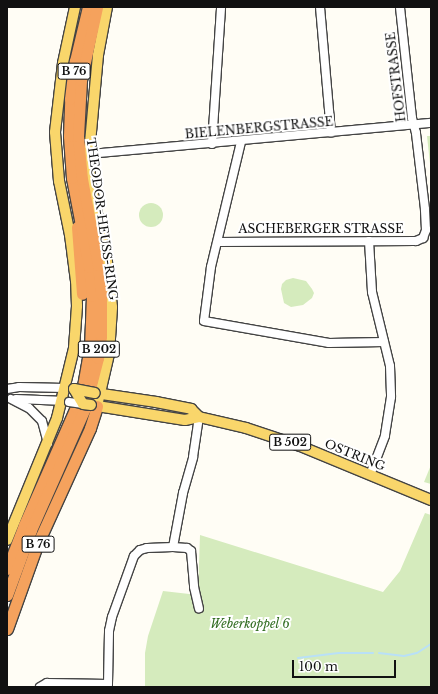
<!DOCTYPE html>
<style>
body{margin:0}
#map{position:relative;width:438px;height:694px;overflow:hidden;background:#fffdf5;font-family:"Libre Baskerville",serif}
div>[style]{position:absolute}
.green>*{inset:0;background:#d5ebbd}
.round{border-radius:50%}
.stream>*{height:2px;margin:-1px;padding:0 1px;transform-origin:1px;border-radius:1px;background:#b9e0f7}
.roads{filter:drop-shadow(1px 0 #444) drop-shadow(-1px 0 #444) drop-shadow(0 1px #444) drop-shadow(0 -1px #444)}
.minor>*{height:8px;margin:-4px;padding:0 4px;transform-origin:4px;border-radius:4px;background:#fff}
.major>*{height:10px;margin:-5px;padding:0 5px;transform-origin:5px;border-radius:5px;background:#f9d66b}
.highway>*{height:11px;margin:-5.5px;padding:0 5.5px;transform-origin:5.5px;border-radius:5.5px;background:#f5a25d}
.bridges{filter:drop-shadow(1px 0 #444) drop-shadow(-1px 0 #444) drop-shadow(0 1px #444) drop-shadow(0 -1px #444)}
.minor-bridge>*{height:8px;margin:-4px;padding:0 4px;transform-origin:4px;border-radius:4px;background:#fff}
.major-bridge>*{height:10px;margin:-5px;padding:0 5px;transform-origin:5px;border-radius:5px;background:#f9d66b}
span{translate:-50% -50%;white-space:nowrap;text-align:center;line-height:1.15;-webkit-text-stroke:4px #fff;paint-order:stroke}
.shield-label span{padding:1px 3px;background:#fff;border:1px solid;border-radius:3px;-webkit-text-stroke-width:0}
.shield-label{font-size:11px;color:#111;font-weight:700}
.street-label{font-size:12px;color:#111}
.park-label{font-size:12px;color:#2f6b1f;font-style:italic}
.frame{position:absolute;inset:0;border:8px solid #111;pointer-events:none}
.scale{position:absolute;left:292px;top:660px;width:104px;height:18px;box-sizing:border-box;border:2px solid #111;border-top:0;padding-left:5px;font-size:12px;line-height:14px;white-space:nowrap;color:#111;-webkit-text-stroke:3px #fff;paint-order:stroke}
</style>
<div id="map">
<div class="green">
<div style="clip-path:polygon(427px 136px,431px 136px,431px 173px)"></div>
<div class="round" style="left:139px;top:203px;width:24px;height:24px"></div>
<div style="clip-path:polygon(293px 278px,306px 281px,312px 289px,314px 293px,312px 298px,303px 305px,291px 307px,284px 303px,281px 289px,282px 284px,286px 280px)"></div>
<div style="clip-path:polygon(431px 465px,431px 484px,424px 482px)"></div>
<div style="clip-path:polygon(425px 513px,431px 515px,431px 687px,145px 687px,145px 653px,148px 636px,163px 591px,198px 595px,200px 535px,383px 592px,400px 571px)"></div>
</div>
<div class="stream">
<div style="left:379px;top:653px;width:25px;rotate:7deg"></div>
<div style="left:404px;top:656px;width:13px;rotate:-13deg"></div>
<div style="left:417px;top:653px;width:17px;rotate:-33deg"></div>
<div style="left:298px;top:658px;width:41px;rotate:-7deg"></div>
<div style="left:339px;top:653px;width:34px"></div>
</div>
<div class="roads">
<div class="minor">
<div style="left:320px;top:7px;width:126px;rotate:85deg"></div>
<div style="left:241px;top:142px;width:129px;rotate:103.5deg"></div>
<div style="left:211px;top:267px;width:54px;rotate:97.4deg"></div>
<div style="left:204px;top:321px;width:127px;rotate:10deg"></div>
<div style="left:329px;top:343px;width:55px;rotate:-1deg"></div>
<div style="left:212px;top:144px;width:137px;rotate:-86.2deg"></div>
<div style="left:89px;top:154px;width:343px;rotate:-5.2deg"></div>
<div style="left:369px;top:241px;width:51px;rotate:86.6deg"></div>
<div style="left:372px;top:292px;width:76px;rotate:76.3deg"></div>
<div style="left:390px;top:366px;width:31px;rotate:88deg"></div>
<div style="left:391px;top:397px;width:39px;rotate:99deg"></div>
<div style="left:385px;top:436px;width:42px;rotate:111deg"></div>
<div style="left:218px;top:242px;width:198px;rotate:-0.3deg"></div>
<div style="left:416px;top:241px;width:8px;rotate:-23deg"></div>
<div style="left:423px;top:238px;width:9px;rotate:-69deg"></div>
<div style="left:426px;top:230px;width:21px;rotate:-93deg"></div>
<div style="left:425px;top:209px;width:77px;rotate:-96.8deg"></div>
<div style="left:416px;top:133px;width:16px;rotate:-105deg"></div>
<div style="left:412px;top:118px;width:112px;rotate:-96.2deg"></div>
<div style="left:7px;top:389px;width:12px;rotate:-9deg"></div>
<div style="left:19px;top:387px;width:46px;rotate:1.2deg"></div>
<div style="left:11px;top:399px;width:20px;rotate:27deg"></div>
<div style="left:29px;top:408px;width:18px;rotate:45deg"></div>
<div style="left:42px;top:421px;width:23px;rotate:75deg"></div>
<div style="left:16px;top:399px;width:50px;rotate:2.3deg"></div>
<div style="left:173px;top:547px;width:14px;rotate:4deg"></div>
<div style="left:187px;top:548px;width:5px;rotate:37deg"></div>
<div style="left:191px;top:551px;width:36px;rotate:85deg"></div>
<div style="left:194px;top:587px;width:22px;rotate:77deg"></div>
<div style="left:40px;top:687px;width:8px;rotate:-30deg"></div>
<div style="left:47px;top:683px;width:61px;rotate:0.9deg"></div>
<div style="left:108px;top:684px;width:53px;rotate:-88.9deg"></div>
<div style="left:109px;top:631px;width:14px;rotate:-78deg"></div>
<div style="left:112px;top:617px;width:65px;rotate:-70.2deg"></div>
<div style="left:134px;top:556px;width:8px;rotate:-45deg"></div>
<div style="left:140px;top:550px;width:7px;rotate:-16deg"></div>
<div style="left:147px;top:548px;width:26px;rotate:-2deg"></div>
<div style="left:173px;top:547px;width:55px;rotate:-79.5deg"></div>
<div style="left:183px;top:493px;width:37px;rotate:-74deg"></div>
<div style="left:193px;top:457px;width:40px;rotate:-81.5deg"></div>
</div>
<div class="major">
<div style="left:95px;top:393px;width:62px;rotate:8.4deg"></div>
<div style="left:156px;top:402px;width:36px;rotate:11deg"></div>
<div style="left:191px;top:409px;width:11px;rotate:45deg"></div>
<div style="left:91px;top:405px;width:95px;rotate:9.1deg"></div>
<div style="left:185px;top:420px;width:14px;rotate:-12deg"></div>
<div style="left:199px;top:417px;width:48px;rotate:13.2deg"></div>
<div style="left:246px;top:428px;width:57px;rotate:18.4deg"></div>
<div style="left:300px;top:446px;width:142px;rotate:22.4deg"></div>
<div style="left:97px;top:406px;width:53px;rotate:-77deg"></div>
<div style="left:109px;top:354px;width:47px;rotate:-86.3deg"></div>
<div style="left:112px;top:307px;width:45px;rotate:-96.3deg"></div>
<div style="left:107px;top:262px;width:84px;rotate:-101.7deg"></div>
<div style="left:90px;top:180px;width:26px;rotate:-92deg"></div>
<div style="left:89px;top:154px;width:99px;rotate:-84.8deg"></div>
<div style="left:98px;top:55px;width:49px;rotate:-79.4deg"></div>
<div style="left:7px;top:540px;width:132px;rotate:-67.7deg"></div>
<div style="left:57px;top:418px;width:72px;rotate:-76.3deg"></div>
<div style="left:74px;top:348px;width:42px;rotate:-85.9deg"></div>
<div style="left:77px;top:306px;width:25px;rotate:-92deg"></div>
<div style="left:76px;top:281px;width:46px;rotate:-97.4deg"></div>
<div style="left:70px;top:235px;width:55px;rotate:-101.5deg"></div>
<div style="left:59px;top:181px;width:49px;rotate:-94.7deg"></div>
<div style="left:55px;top:132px;width:69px;rotate:-83.4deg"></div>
<div style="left:63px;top:63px;width:57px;rotate:-77.9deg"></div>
</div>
<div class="highway">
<div style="left:77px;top:227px;width:67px;rotate:85.7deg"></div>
<div style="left:7px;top:569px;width:47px;rotate:-68.9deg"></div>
<div style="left:24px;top:525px;width:129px;rotate:-66.2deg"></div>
<div style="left:76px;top:407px;width:22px;rotate:-72deg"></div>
<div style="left:83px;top:386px;width:39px;rotate:-80deg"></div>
<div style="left:90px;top:348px;width:52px;rotate:-87.8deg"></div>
<div style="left:92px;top:296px;width:29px;rotate:-96deg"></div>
<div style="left:89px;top:267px;width:91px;rotate:-100.8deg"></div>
<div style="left:72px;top:178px;width:42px;rotate:-94.1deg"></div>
<div style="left:69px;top:136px;width:37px;rotate:-88deg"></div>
<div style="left:70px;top:99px;width:38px;rotate:-83deg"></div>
<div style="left:75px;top:61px;width:56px;rotate:-76.5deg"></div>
<div style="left:7px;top:595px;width:69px;rotate:-69.7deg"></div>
<div style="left:31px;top:530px;width:133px;rotate:-66.1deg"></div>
<div style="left:85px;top:408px;width:52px;rotate:-75.4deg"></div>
<div style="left:98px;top:358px;width:22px;rotate:-82deg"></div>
<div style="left:101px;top:336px;width:42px;rotate:-90deg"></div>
<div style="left:101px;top:294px;width:29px;rotate:-96deg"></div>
<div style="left:98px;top:265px;width:87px;rotate:-100.5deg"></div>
<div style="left:82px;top:179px;width:43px;rotate:-95.3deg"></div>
<div style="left:78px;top:136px;width:56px;rotate:-86.9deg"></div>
<div style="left:81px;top:80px;width:75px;rotate:-77.6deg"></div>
<div style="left:7px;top:629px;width:89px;rotate:-70.3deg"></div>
<div style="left:37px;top:545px;width:128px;rotate:-65.6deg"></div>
<div style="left:90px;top:428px;width:23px;rotate:-72deg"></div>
</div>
</div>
<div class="bridges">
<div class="minor-bridge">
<div style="left:69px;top:402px;width:14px;rotate:8deg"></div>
</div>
<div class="major-bridge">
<div style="left:74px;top:389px;width:17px;rotate:59deg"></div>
<div style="left:83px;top:404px;width:8px;rotate:7deg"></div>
<div style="left:74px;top:389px;width:21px;rotate:11deg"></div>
</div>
</div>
<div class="shield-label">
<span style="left:74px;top:71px">B 76</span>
<span style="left:99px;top:349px">B 202</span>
<span style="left:290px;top:442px">B 502</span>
<span style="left:38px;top:544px">B 76</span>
</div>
<div class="street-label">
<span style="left:396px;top:77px;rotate:-97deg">HOFSTRASSE</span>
<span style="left:259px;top:128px;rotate:-5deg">BIELENBERGSTRASSE</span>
<span style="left:102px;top:219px;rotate:82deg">THEODOR-HEUSS-RING</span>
<span style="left:321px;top:229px">ASCHEBERGER STRASSE</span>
<span style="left:355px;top:455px;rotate:22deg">OSTRING</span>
</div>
<div class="park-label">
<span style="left:250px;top:624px">Weberkoppel 6</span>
</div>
<div class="frame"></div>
<div class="scale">100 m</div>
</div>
